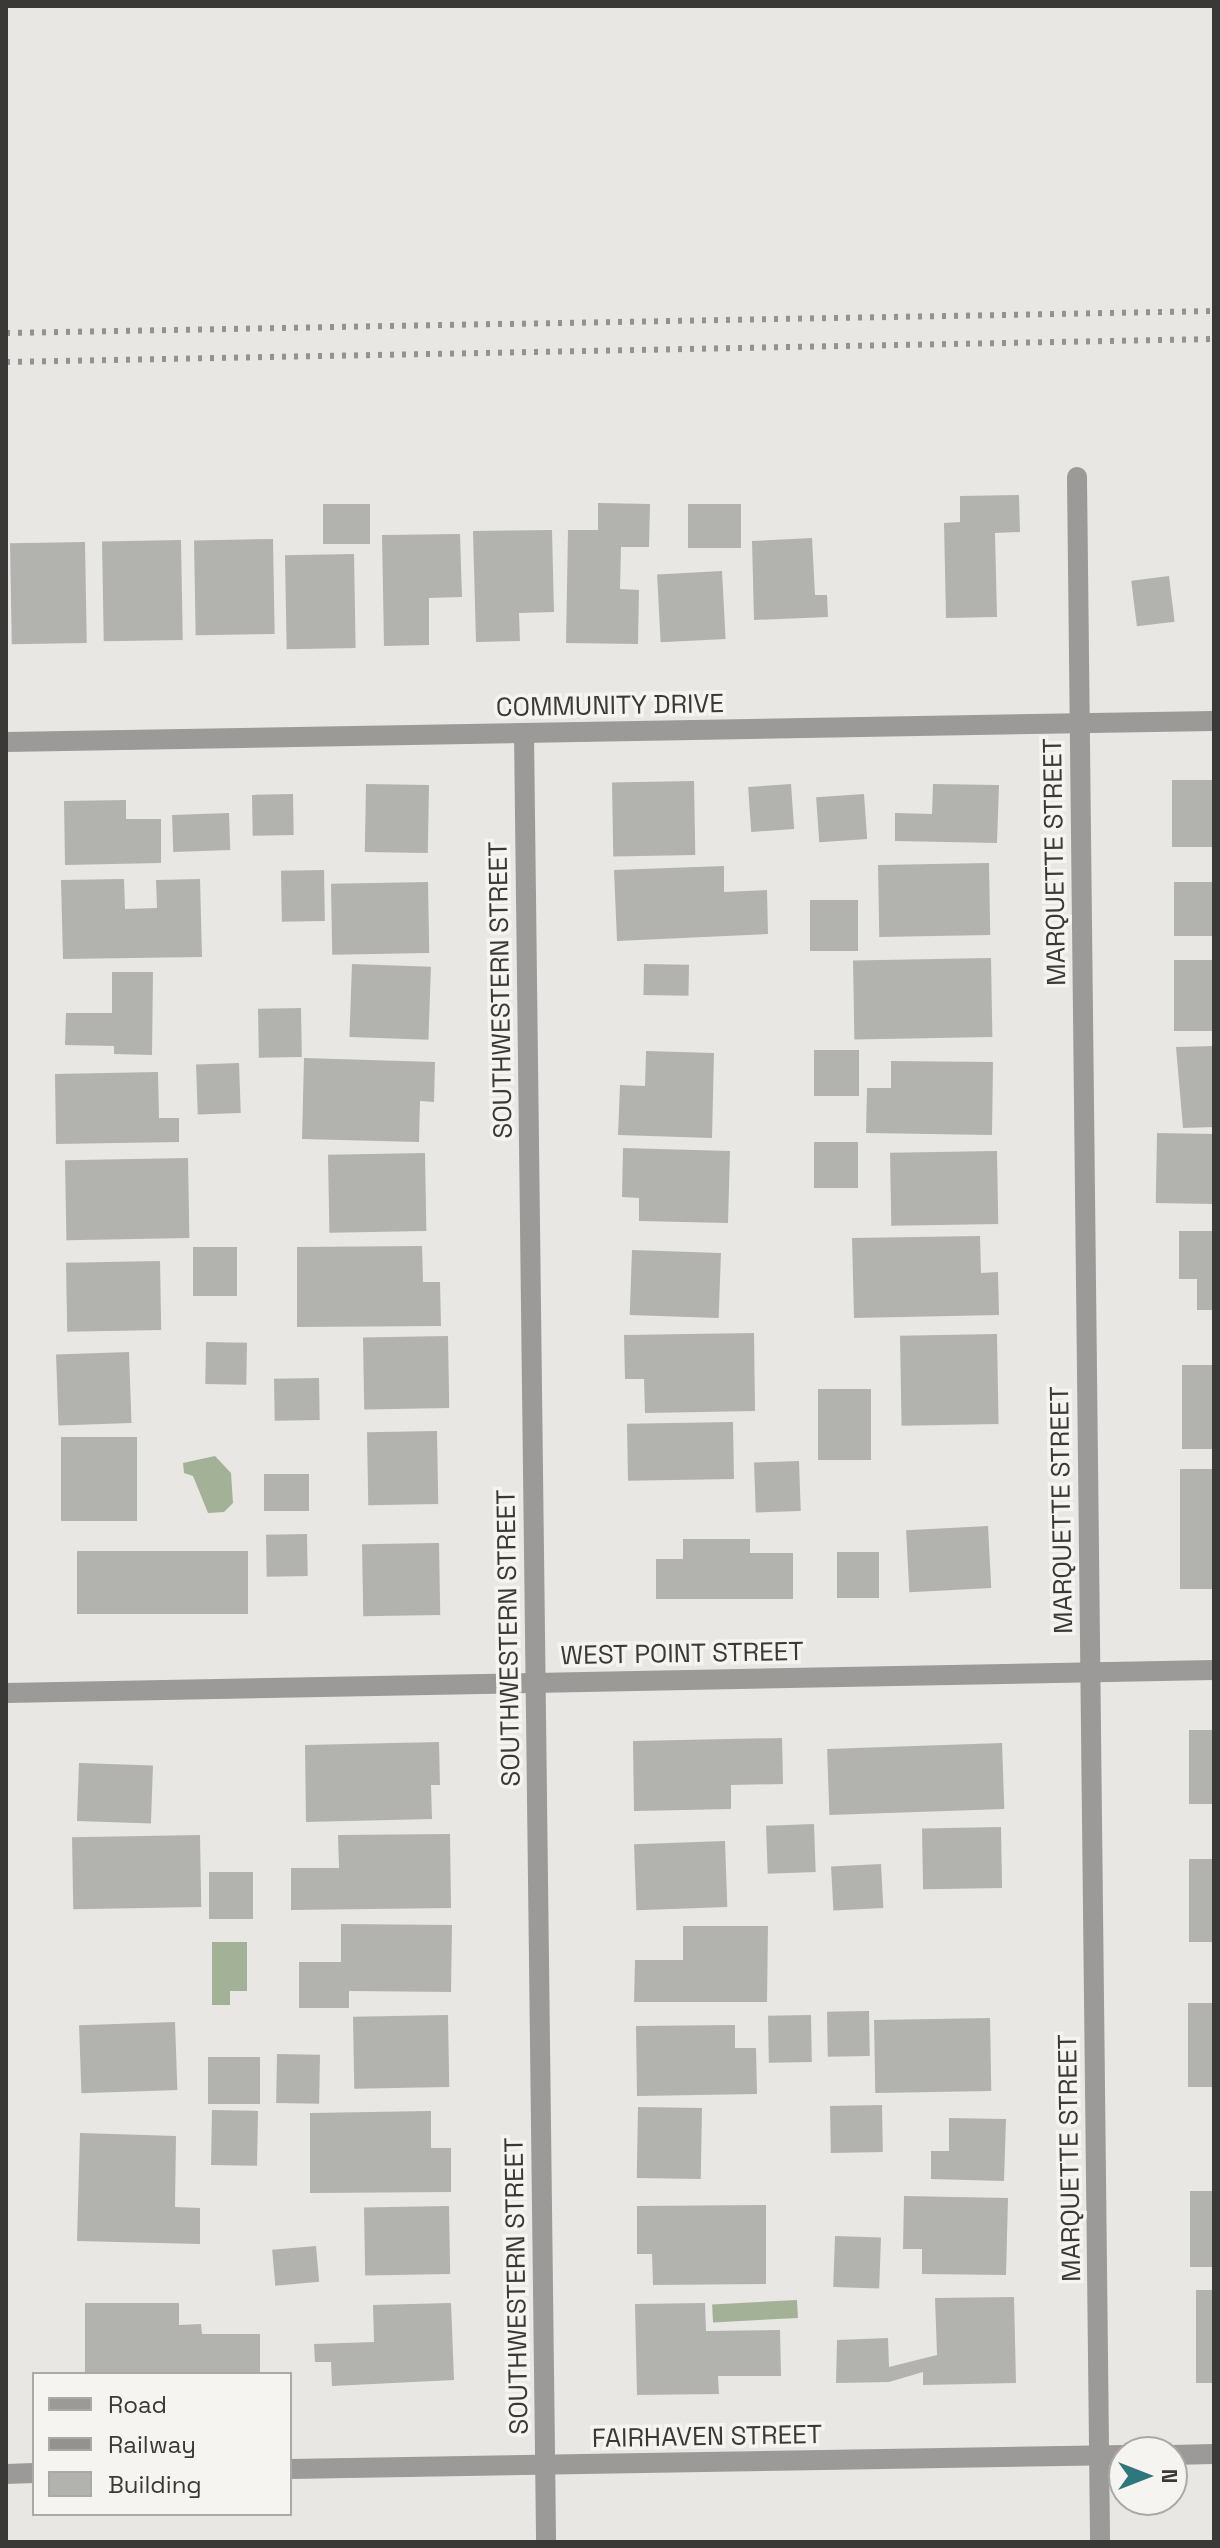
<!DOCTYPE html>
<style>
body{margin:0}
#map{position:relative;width:1220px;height:2548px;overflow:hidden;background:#e8e7e4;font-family:"Space Grotesk",sans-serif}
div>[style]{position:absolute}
.water>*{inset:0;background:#a3b296;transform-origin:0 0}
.building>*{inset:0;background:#b2b2af;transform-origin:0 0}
.street>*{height:20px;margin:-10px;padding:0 10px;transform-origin:10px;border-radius:10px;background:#9b9a99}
.rail>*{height:6px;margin-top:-3px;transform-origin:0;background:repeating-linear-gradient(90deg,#939290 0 4px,transparent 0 12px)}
span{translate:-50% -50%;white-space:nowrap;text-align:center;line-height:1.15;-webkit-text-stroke:7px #f6f4f1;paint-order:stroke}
.street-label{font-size:26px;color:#3a3938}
.frame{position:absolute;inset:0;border:8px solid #3a3938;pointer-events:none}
.legend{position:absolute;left:32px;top:2372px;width:260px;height:144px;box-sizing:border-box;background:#f6f4f1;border:2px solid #aba9a7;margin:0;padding:10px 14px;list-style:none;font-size:24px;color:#3a3938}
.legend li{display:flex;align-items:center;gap:16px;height:40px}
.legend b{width:40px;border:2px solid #aba9a7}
.north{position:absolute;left:1108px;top:2436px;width:80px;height:80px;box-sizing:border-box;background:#f6f4f1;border:2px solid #aba9a7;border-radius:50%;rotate:90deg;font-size:22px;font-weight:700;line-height:32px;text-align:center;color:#3a3938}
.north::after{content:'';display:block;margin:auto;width:28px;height:36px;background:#2e777d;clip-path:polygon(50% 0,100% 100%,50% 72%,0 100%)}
</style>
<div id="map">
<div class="water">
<div style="clip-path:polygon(215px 1456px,231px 1473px,233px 1503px,224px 1512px,208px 1513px,193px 1476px,184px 1473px,183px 1463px)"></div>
<div style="clip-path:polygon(212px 1942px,247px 1942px,247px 1991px,230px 1991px,230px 2005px,212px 2005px)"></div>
<div style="left:797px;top:2300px;width:18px;height:85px;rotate:87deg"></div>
</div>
<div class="building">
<div style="clip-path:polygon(1019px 495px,1020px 532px,995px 533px,997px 617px,946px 618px,944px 523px,960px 522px,960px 496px)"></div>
<div style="clip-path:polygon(598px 503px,650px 504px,649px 547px,621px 547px,620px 589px,639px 590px,638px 644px,566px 643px,568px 530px,598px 530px)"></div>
<div style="left:370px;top:504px;width:40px;height:47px;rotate:90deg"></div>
<div style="left:688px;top:504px;width:53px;height:44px"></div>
<div style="clip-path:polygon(552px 530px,554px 612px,519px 613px,520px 641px,476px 642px,473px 531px)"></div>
<div style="clip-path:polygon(460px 534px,462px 597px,429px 598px,429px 645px,384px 646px,382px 535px)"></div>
<div style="clip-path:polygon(812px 538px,815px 595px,827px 595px,828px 617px,754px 620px,752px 541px)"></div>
<div style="left:273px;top:539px;width:95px;height:79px;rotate:89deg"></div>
<div style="left:181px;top:540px;width:100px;height:79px;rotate:89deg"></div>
<div style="left:85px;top:542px;width:101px;height:75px;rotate:89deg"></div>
<div style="left:354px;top:554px;width:94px;height:69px;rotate:89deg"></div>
<div style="left:722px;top:571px;width:68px;height:65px;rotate:87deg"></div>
<div style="left:1169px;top:576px;width:46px;height:38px;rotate:83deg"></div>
<div style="left:1214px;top:780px;width:67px;height:42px;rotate:90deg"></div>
<div style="left:694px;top:781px;width:74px;height:82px;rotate:89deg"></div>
<div style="left:366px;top:784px;width:63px;height:68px;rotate:1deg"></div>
<div style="left:791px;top:784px;width:45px;height:43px;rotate:86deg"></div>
<div style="clip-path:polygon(933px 784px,999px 785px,997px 843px,895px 841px,895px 813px,932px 814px)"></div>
<div style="left:293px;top:794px;width:41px;height:41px;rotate:89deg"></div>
<div style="left:864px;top:794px;width:45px;height:48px;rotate:86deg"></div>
<div style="clip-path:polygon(126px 800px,126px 819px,161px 819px,161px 863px,65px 865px,64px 801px)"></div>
<div style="left:229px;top:813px;width:37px;height:57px;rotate:88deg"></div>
<div style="left:989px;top:863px;width:72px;height:111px;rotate:89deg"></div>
<div style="clip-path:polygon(724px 866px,724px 892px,767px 890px,768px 934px,617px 941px,614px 870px)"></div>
<div style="left:324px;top:870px;width:51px;height:43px;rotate:89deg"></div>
<div style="clip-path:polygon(124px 879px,125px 909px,157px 908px,156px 880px,200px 879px,202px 957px,63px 959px,61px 880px)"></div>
<div style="left:428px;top:882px;width:71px;height:97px;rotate:89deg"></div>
<div style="left:1174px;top:882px;width:40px;height:54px"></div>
<div style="left:858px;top:900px;width:51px;height:48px;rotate:90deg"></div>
<div style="left:991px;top:958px;width:79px;height:138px;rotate:89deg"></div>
<div style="left:1214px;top:960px;width:71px;height:40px;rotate:90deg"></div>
<div style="left:352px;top:964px;width:79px;height:73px;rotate:2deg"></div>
<div style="left:644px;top:964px;width:45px;height:31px;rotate:1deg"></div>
<div style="clip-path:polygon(112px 972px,153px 972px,152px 1055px,114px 1054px,114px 1046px,65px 1045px,66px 1013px,112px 1013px)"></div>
<div style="left:301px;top:1008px;width:49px;height:43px;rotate:89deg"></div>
<div style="clip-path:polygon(1214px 1046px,1214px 1127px,1183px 1128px,1176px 1047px)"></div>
<div style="left:814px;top:1050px;width:45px;height:46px"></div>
<div style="clip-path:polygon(646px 1051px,714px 1053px,712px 1138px,618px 1135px,620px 1085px,645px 1086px)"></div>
<div style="clip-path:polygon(304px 1058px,435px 1062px,434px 1102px,420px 1101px,419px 1142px,302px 1139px)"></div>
<div style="clip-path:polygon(891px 1061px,993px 1062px,992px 1135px,866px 1133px,867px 1088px,891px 1088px)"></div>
<div style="left:239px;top:1063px;width:50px;height:43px;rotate:88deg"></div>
<div style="clip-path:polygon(158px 1072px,159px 1118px,179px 1118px,179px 1142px,56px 1144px,55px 1074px)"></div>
<div style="left:1157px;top:1133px;width:57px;height:70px;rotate:1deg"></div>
<div style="left:814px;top:1142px;width:44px;height:46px"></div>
<div style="clip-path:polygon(623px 1148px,730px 1151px,728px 1223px,639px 1221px,639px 1198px,622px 1197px)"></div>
<div style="left:997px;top:1151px;width:73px;height:107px;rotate:89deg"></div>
<div style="left:425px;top:1153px;width:78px;height:97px;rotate:89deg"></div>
<div style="left:188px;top:1158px;width:80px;height:123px;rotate:89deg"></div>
<div style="clip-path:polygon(1179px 1231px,1214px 1231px,1214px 1310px,1197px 1310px,1197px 1279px,1179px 1279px)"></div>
<div style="clip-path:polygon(980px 1236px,981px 1273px,998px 1272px,999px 1315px,854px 1318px,852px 1238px)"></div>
<div style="clip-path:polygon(422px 1246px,423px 1282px,440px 1282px,441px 1326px,297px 1327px,297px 1247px)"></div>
<div style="left:193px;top:1247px;width:44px;height:49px"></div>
<div style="left:632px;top:1250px;width:89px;height:65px;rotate:2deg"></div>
<div style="left:160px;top:1261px;width:69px;height:94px;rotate:89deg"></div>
<div style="clip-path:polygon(754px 1333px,755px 1411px,645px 1413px,644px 1379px,625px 1379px,624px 1335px)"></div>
<div style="left:997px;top:1334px;width:90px;height:97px;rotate:89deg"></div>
<div style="left:448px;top:1336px;width:72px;height:85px;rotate:89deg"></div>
<div style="left:206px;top:1342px;width:41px;height:42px;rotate:1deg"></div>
<div style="left:129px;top:1352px;width:71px;height:73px;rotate:88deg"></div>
<div style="left:1214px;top:1365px;width:84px;height:32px;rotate:90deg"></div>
<div style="left:319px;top:1378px;width:42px;height:45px;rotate:89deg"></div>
<div style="left:818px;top:1389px;width:53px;height:71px"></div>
<div style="left:733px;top:1422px;width:57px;height:106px;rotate:89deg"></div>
<div style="left:437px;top:1431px;width:73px;height:70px;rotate:89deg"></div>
<div style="left:61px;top:1437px;width:76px;height:84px"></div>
<div style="left:799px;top:1461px;width:50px;height:45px;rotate:88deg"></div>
<div style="left:1180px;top:1469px;width:34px;height:120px"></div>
<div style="left:264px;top:1474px;width:45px;height:37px"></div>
<div style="left:988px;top:1526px;width:62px;height:82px;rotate:87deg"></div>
<div style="left:307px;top:1534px;width:42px;height:41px;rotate:89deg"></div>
<div style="clip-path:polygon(683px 1539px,750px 1539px,750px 1553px,793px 1553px,793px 1599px,656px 1599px,656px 1559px,683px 1559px)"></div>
<div style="left:439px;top:1543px;width:72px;height:77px;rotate:89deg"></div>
<div style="left:77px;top:1551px;width:171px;height:63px"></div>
<div style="left:837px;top:1552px;width:42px;height:46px"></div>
<div style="left:1189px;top:1730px;width:25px;height:74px"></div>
<div style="clip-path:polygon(782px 1738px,783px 1784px,731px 1785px,731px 1809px,634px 1811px,633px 1741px)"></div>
<div style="clip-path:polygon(439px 1742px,440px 1785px,431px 1785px,432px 1819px,306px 1822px,305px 1745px)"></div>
<div style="left:1002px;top:1743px;width:66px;height:175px;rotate:88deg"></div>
<div style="left:79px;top:1763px;width:74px;height:58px;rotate:2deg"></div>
<div style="left:814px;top:1824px;width:48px;height:48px;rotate:88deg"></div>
<div style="left:1001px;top:1827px;width:61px;height:79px;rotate:89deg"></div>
<div style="clip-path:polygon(450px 1834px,451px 1908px,291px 1910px,291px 1868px,339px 1868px,338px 1835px)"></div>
<div style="left:200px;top:1835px;width:72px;height:128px;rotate:89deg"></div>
<div style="left:725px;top:1841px;width:66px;height:91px;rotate:88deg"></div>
<div style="left:1189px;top:1859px;width:25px;height:83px"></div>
<div style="left:881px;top:1864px;width:44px;height:50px;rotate:87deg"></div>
<div style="left:209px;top:1872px;width:44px;height:47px"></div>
<div style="clip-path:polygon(341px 1924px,452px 1925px,451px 1992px,349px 1991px,349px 2008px,299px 2008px,299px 1962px,341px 1962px)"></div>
<div style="clip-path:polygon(683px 1926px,768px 1926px,767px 2002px,634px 2002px,635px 1960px,683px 1960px)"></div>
<div style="left:1188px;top:2003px;width:26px;height:84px"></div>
<div style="left:869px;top:2011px;width:45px;height:42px;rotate:89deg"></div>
<div style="left:448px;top:2015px;width:72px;height:95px;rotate:89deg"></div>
<div style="left:811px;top:2015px;width:47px;height:43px;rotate:89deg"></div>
<div style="left:990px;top:2018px;width:73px;height:116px;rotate:89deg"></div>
<div style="left:175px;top:2022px;width:68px;height:96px;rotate:88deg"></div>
<div style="clip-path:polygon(735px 2025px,735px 2048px,756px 2048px,757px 2094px,637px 2096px,636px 2026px)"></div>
<div style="left:277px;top:2054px;width:43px;height:49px;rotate:1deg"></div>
<div style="left:208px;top:2057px;width:52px;height:47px"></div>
<div style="left:882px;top:2105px;width:47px;height:52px;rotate:89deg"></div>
<div style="left:638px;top:2107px;width:64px;height:71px;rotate:1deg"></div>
<div style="left:212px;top:2110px;width:46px;height:55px;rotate:1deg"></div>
<div style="clip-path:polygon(431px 2111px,431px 2148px,451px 2148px,451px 2192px,310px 2193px,310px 2113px)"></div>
<div style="clip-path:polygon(949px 2118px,1006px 2119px,1004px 2181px,931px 2179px,931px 2151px,949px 2151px)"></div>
<div style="clip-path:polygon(80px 2133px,176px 2136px,175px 2207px,200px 2208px,200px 2244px,77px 2241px)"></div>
<div style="left:1190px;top:2191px;width:24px;height:76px"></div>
<div style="clip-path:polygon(904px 2196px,1008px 2198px,1006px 2275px,922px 2274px,922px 2249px,903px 2249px)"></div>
<div style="clip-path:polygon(766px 2205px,766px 2284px,653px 2285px,652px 2254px,637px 2254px,637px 2206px)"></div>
<div style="left:449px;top:2206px;width:68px;height:85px;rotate:89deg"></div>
<div style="left:835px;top:2236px;width:46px;height:51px;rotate:2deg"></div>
<div style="left:316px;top:2246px;width:36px;height:44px;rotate:85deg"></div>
<div style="left:1196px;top:2290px;width:18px;height:93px"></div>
<div style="clip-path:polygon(1014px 2297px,1016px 2383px,923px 2385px,923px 2372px,889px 2382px,836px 2383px,837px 2340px,888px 2338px,889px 2367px,937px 2355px,935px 2298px)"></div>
<div style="clip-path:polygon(85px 2303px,179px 2303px,179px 2325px,201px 2324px,202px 2334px,260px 2334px,260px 2374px,85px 2374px)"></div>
<div style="clip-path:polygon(451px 2303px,454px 2380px,332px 2386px,331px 2362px,315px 2362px,314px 2344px,374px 2342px,373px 2305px)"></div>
<div style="clip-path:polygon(705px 2303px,706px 2331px,780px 2330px,781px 2376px,718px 2376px,719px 2394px,637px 2395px,635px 2304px)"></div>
</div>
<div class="street">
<div style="left:1077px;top:477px;width:2065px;rotate:89.36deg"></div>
<div style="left:524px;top:734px;width:1808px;rotate:89.3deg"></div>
<div style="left:6px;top:742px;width:1208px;rotate:-1deg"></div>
<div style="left:6px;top:1693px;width:1208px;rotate:-1.09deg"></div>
<div style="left:1172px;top:2455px;width:42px;rotate:-1.4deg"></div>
<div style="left:290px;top:2469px;width:834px;rotate:-0.96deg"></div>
<div style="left:6px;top:2474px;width:28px;rotate:-2deg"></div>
</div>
<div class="rail">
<div style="left:6px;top:333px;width:1208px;rotate:-1.04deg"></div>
<div style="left:6px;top:362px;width:1208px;rotate:-1.09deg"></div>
</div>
<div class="street-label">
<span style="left:610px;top:706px;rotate:-1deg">COMMUNITY DRIVE</span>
<span style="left:1055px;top:862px;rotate:-91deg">MARQUETTE STREET</span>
<span style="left:501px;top:990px;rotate:-91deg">SOUTHWESTERN STREET</span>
<span style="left:1062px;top:1510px;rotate:-91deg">MARQUETTE STREET</span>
<span style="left:509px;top:1638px;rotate:-91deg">SOUTHWESTERN STREET</span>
<span style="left:682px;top:1654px;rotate:-1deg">WEST POINT STREET</span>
<span style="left:1070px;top:2158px;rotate:-91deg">MARQUETTE STREET</span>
<span style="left:517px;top:2286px;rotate:-91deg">SOUTHWESTERN STREET</span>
<span style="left:707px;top:2437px;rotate:-1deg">FAIRHAVEN STREET</span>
</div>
<div class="frame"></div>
<ul class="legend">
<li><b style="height:10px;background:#9b9a99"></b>Road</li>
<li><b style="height:10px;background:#939290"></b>Railway</li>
<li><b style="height:22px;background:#b2b2af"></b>Building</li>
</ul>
<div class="north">N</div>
</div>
